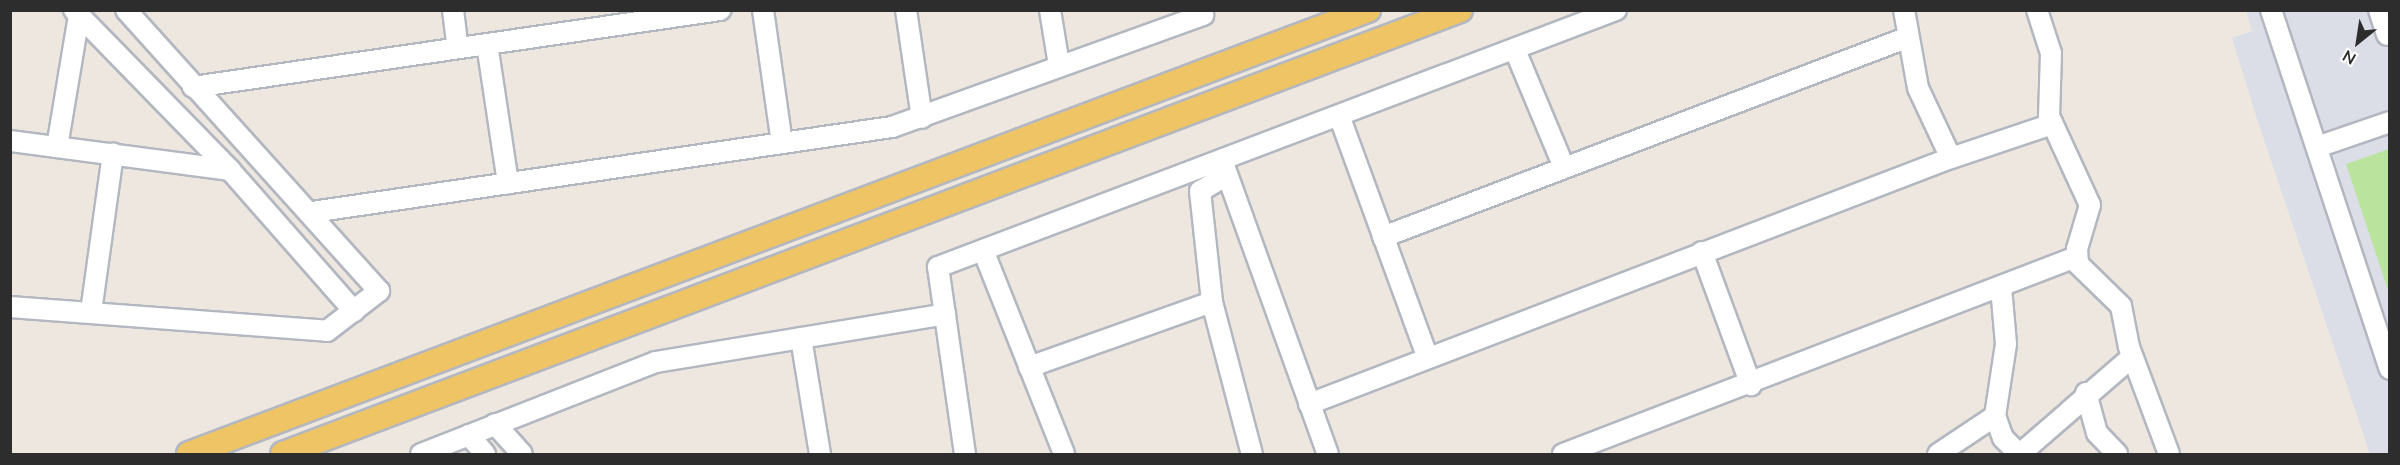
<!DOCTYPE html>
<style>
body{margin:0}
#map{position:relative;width:2400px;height:465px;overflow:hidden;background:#eee7e0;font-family:Mulish,sans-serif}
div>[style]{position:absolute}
.airport>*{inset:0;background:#dbdee7}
.green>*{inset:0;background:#bae39e}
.roads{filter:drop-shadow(2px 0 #b3b7c0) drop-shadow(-2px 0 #b3b7c0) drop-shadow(0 2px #b3b7c0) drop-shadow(0 -2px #b3b7c0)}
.minor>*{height:20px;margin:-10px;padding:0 10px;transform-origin:10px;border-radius:10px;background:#fff}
.major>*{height:24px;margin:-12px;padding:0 12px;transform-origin:12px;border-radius:12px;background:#efc464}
span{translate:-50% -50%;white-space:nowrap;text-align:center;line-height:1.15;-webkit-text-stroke:5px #fff;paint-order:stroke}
.frame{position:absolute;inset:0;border:12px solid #2d2d2d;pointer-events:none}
.north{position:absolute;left:2328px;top:12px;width:60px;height:60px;-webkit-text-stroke:4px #fff;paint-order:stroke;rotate:210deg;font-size:16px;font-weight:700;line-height:24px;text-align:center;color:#2d2d2d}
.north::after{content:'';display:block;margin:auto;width:21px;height:27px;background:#2d2d2d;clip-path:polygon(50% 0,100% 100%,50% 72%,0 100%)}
</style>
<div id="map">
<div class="airport">
<div style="clip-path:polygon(2246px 11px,2389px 11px,2389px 454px,2370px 454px,2257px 119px,2232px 38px,2252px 31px)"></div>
</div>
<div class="green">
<div style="clip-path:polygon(2389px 149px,2390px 149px,2389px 293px,2346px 164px)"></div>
</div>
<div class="roads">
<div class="minor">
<div style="left:74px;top:10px;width:223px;rotate:45.7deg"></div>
<div style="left:230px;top:170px;width:188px;rotate:48.7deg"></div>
<div style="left:453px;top:10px;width:38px;rotate:83deg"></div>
<div style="left:763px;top:10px;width:134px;rotate:81.9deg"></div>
<div style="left:906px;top:10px;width:109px;rotate:81.6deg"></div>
<div style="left:1050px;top:10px;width:56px;rotate:80.7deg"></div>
<div style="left:1904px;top:10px;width:79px;rotate:79.8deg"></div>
<div style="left:1918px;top:88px;width:77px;rotate:64.8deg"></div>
<div style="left:2037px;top:10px;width:45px;rotate:72deg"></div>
<div style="left:2051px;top:53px;width:63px;rotate:91.8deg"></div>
<div style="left:2049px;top:116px;width:98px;rotate:65.3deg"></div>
<div style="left:2090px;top:205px;width:46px;rotate:106.5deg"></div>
<div style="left:2077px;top:249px;width:15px;rotate:86deg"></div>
<div style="left:2078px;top:264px;width:60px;rotate:44.3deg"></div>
<div style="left:2121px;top:306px;width:42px;rotate:79deg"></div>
<div style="left:2129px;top:347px;width:114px;rotate:69.5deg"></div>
<div style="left:2271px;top:10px;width:378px;rotate:71.7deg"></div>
<div style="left:2379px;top:10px;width:26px;rotate:72deg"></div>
<div style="left:487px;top:44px;width:141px;rotate:81.4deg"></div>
<div style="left:1515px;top:50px;width:127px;rotate:67.3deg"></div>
<div style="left:193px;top:87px;width:533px;rotate:-8.31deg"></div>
<div style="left:1340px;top:118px;width:253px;rotate:69.9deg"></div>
<div style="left:10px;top:141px;width:222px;rotate:7.5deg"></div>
<div style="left:57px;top:147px;width:133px;rotate:-80.5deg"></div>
<div style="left:2317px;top:147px;width:77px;rotate:-18.9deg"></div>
<div style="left:1222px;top:160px;width:313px;rotate:70.2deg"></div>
<div style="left:1227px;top:175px;width:31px;rotate:149deg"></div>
<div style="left:1200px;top:191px;width:112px;rotate:83.8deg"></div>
<div style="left:1212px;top:302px;width:157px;rotate:75.3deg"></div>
<div style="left:312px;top:212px;width:586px;rotate:-8.34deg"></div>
<div style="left:892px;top:127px;width:331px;rotate:-19.8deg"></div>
<div style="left:1203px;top:15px;width:5px;rotate:-101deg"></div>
<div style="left:1383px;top:237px;width:560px;rotate:-20.83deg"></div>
<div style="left:983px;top:250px;width:219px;rotate:68.3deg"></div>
<div style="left:1702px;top:252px;width:142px;rotate:69.8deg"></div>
<div style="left:2001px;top:287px;width:57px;rotate:85deg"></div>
<div style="left:2006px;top:344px;width:73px;rotate:98.7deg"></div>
<div style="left:1995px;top:416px;width:23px;rotate:70deg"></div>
<div style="left:2003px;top:438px;width:23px;rotate:45deg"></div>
<div style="left:10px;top:307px;width:318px;rotate:4.3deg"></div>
<div style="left:327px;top:331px;width:66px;rotate:-37.6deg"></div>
<div style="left:379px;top:291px;width:378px;rotate:-132deg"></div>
<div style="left:91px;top:312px;width:160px;rotate:-82.1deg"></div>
<div style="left:801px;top:338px;width:118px;rotate:80.7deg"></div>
<div style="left:1029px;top:367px;width:194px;rotate:-19.6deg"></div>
<div style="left:2086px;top:393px;width:41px;rotate:74.6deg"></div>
<div style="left:2097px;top:433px;width:29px;rotate:46deg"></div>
<div style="left:1309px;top:404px;width:688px;rotate:-20.97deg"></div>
<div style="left:1951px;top:158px;width:107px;rotate:-18.6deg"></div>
<div style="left:495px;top:424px;width:40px;rotate:48deg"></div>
<div style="left:469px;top:435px;width:25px;rotate:50deg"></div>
<div style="left:421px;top:454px;width:252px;rotate:-21.4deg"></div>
<div style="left:656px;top:362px;width:293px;rotate:-9.4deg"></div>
<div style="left:965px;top:454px;width:189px;rotate:-98.2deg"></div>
<div style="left:938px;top:267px;width:725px;rotate:-20.76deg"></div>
<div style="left:1563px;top:454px;width:550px;rotate:-21.01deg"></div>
<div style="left:1938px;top:454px;width:69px;rotate:-33.7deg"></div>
<div style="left:2020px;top:454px;width:148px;rotate:-40.9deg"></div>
</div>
<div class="major">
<div style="left:189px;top:454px;width:1260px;rotate:-20.64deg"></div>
<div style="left:283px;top:454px;width:1258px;rotate:-20.67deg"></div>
</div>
</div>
<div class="frame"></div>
<div class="north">N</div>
</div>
